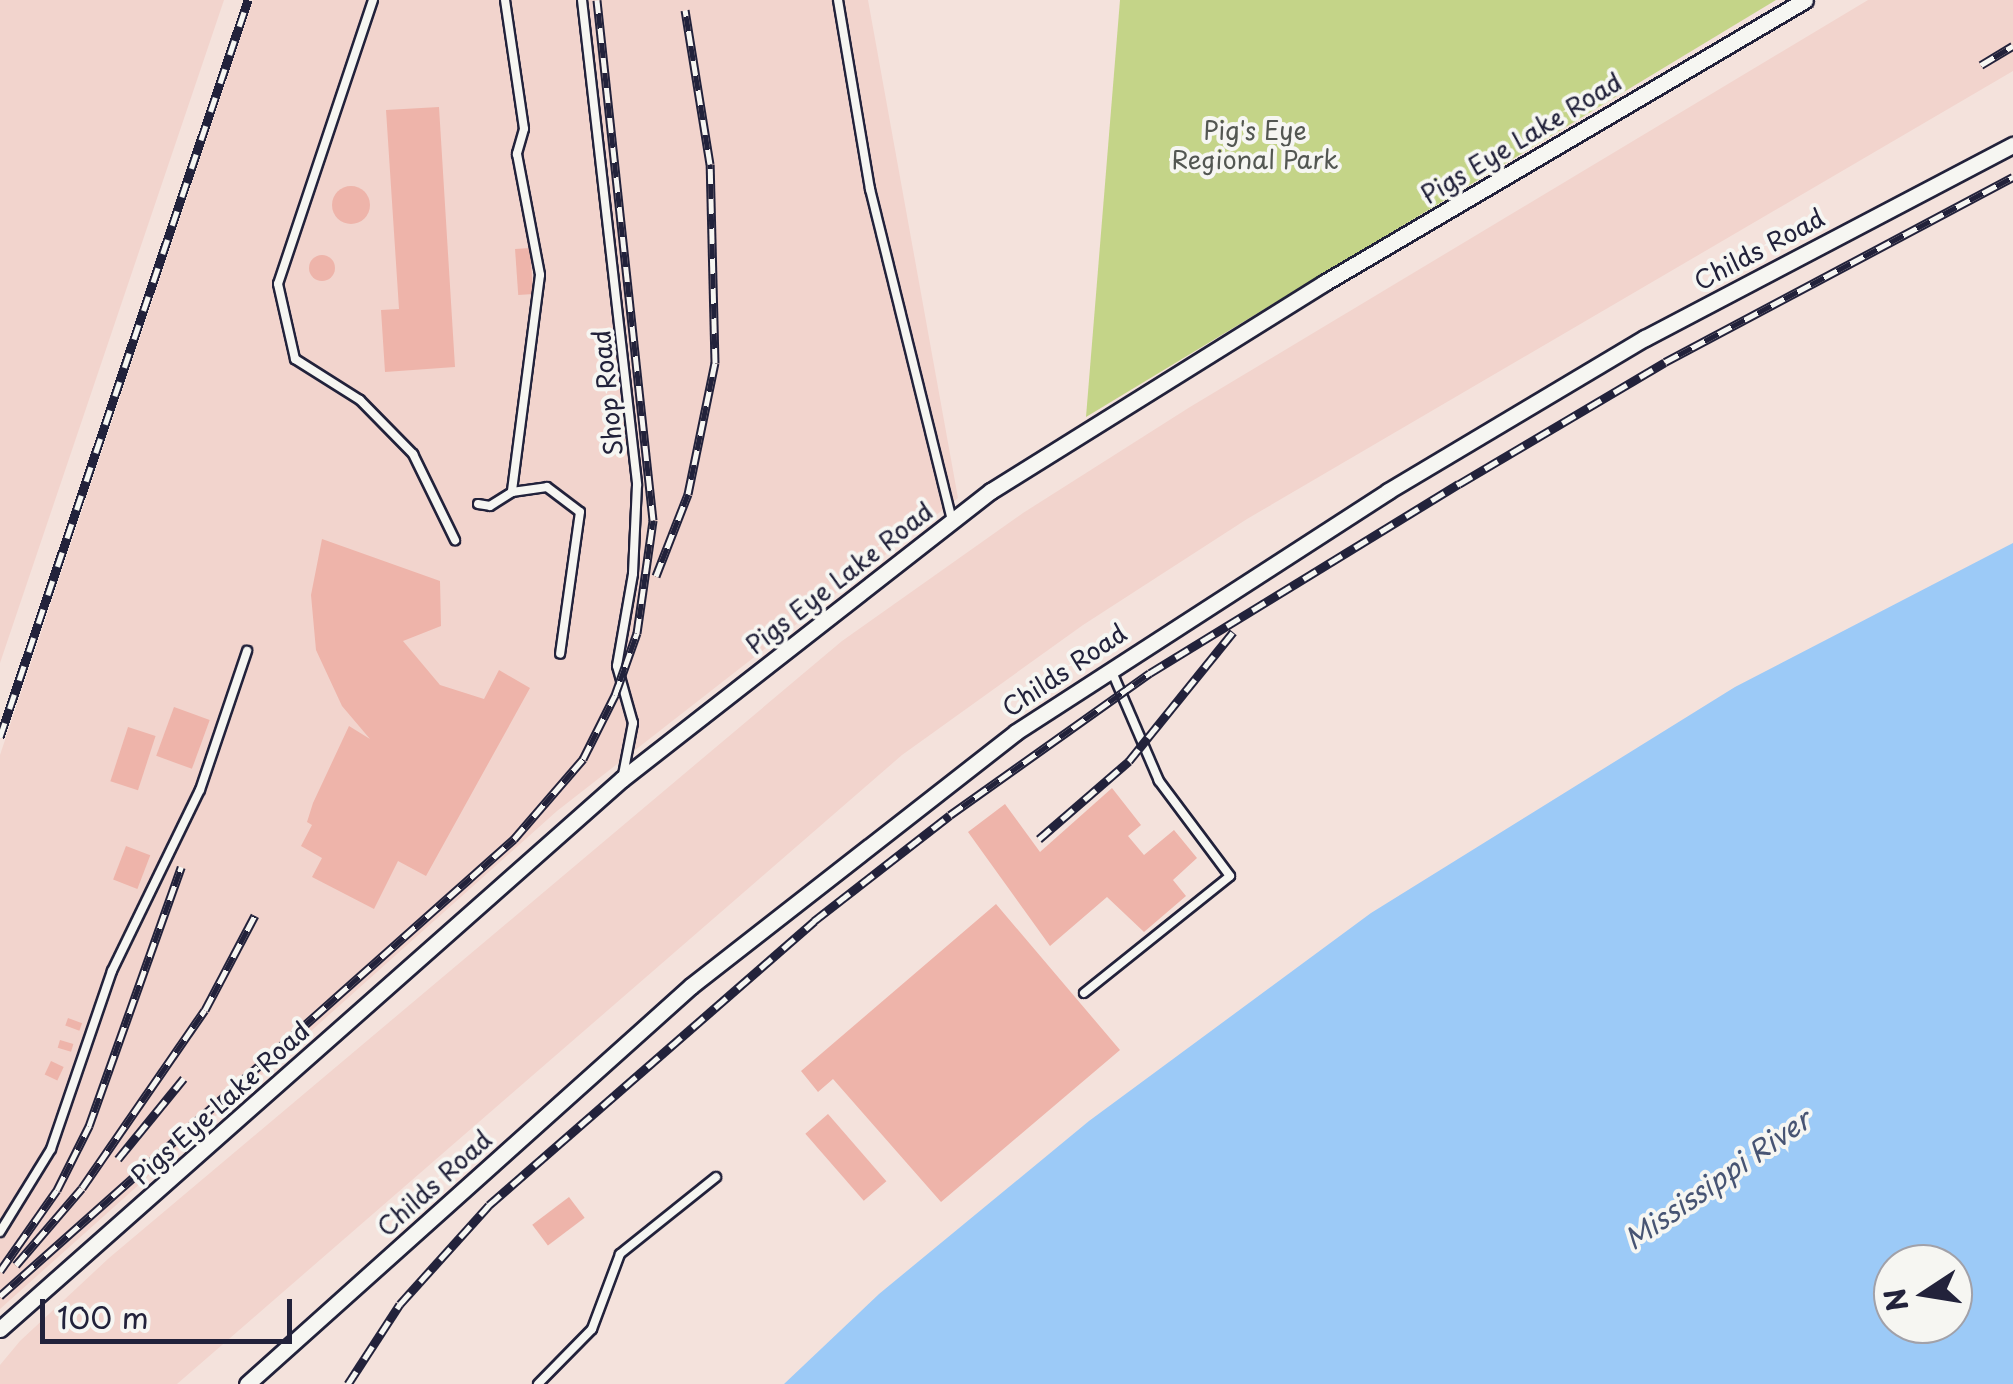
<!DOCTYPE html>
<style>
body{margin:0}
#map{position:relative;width:2013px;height:1384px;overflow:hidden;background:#f4e2dc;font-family:"Playpen Sans",sans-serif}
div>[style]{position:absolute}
.built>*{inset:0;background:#f2d4cd}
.green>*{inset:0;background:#c4d488}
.water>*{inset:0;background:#9ccaf7}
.building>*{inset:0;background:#eeb4aa;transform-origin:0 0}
.round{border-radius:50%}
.roads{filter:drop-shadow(2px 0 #22223b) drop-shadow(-2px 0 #22223b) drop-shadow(0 2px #22223b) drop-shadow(0 -2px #22223b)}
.service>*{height:8px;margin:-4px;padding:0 4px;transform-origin:4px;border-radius:4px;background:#f6f6f2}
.minor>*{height:15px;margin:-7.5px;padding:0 7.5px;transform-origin:7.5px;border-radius:7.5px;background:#f6f6f2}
.rail>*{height:9px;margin-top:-4.5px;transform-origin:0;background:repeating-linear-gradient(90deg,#f6f6f2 0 15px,#22223b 0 30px);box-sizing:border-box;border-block:2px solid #22223b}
span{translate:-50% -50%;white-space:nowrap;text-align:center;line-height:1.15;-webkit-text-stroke:8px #f6f6f2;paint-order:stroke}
.park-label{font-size:25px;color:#535752}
.street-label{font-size:25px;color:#22223b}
.water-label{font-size:28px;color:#475473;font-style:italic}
.north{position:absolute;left:1873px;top:1244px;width:100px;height:100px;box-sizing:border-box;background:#f6f6f2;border:2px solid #a1a1a9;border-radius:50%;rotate:258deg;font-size:28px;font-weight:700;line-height:40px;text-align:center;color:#22223b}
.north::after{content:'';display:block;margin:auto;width:35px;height:45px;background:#22223b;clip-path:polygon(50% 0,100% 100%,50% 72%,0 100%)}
.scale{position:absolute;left:40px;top:1299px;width:252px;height:45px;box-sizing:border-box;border:5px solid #22223b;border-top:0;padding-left:12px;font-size:30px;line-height:35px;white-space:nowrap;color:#22223b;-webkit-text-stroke:8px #f6f6f2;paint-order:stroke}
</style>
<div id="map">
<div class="built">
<div style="clip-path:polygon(0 0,224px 0,0 663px)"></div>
<div style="clip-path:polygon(253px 0,868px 0,958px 498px,557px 811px,0 1309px,0 755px)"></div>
<div style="clip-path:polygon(1868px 0,2013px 0,2013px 71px,1247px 519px,1083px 625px,902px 755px,177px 1384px,0 1384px,0 1365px,20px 1341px,109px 1258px,842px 641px,1023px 513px,1190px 407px)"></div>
</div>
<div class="green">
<div style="clip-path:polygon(1120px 0,1776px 0,1086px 417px)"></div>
</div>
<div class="water">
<div style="clip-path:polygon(evenodd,2013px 543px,2013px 1384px,784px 1384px,879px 1294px,1089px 1121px,1371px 913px,1735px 687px,2013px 543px,1893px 1264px,1953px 1264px,1953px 1324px,1893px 1324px,1893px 1264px)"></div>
</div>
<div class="building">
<div style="clip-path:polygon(439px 107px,455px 367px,385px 372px,381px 310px,399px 309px,386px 110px)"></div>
<div class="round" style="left:332px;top:186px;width:38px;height:38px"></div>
<div style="left:530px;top:248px;width:46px;height:15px;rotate:86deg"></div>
<div class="round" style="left:309px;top:255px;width:26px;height:26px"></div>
<div style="clip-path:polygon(322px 539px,440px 581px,441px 626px,403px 641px,440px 685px,484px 699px,499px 670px,530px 688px,426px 876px,398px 861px,374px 909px,312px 877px,322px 858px,301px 846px,312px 825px,307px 822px,313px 803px,349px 726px,370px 739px,342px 706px,316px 650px,311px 595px)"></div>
<div style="left:174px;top:707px;width:38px;height:52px;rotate:20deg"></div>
<div style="left:128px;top:727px;width:29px;height:57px;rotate:18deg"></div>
<div style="clip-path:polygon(1112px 788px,1141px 825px,1128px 836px,1144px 855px,1174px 830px,1197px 858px,1173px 880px,1186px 896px,1144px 932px,1107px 897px,1050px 946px,968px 832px,1005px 804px,1040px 852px)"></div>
<div style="left:126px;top:846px;width:26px;height:36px;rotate:21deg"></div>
<div style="clip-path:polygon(996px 904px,1120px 1050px,941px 1202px,833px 1079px,818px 1092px,801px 1071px)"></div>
<div style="left:68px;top:1018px;width:15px;height:8px;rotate:20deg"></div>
<div style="left:60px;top:1040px;width:14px;height:8px;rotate:17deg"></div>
<div style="left:51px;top:1061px;width:14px;height:15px;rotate:25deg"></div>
<div style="left:828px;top:1114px;width:89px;height:30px;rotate:49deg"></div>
<div style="left:569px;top:1197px;width:26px;height:46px;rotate:53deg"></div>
</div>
<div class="roads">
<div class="service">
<div style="left:373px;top:0;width:299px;rotate:108.5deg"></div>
<div style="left:278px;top:284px;width:77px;rotate:77.2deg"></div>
<div style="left:295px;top:359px;width:77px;rotate:32.2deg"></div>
<div style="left:360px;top:400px;width:76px;rotate:45.5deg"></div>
<div style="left:413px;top:454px;width:96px;rotate:64deg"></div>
<div style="left:505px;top:0;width:130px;rotate:81.6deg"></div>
<div style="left:524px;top:129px;width:26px;rotate:106deg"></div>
<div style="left:517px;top:154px;width:123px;rotate:79.2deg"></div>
<div style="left:540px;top:275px;width:219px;rotate:97.4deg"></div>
<div style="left:582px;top:0;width:488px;rotate:83.5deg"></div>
<div style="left:637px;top:485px;width:89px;rotate:92.6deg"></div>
<div style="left:633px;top:574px;width:93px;rotate:99.9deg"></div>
<div style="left:617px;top:666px;width:59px;rotate:74.3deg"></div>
<div style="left:633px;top:723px;width:53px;rotate:100.9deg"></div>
<div style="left:838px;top:0;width:192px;rotate:80.4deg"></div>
<div style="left:870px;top:189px;width:342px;rotate:76.1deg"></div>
<div style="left:478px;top:504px;width:12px;rotate:9deg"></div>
<div style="left:490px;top:506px;width:26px;rotate:-32deg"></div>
<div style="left:512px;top:492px;width:35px;rotate:-8deg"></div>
<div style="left:547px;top:487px;width:41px;rotate:37.1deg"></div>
<div style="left:580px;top:512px;width:143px;rotate:98deg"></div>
<div style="left:1084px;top:993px;width:187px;rotate:-38.7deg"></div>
<div style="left:1230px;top:876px;width:119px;rotate:-126.8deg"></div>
<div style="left:1159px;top:781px;width:119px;rotate:-113.3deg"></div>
<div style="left:0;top:1232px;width:97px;rotate:-58.4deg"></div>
<div style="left:51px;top:1149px;width:188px;rotate:-71.1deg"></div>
<div style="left:112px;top:971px;width:201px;rotate:-64.1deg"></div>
<div style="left:200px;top:790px;width:147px;rotate:-71.3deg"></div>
<div style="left:538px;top:1384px;width:77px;rotate:-45.5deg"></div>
<div style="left:592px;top:1329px;width:80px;rotate:-69.5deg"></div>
<div style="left:620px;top:1254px;width:123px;rotate:-38.7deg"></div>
</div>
<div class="minor">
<div style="left:0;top:1329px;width:830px;rotate:-41.48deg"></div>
<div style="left:622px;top:779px;width:468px;rotate:-38deg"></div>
<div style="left:991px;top:491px;width:393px;rotate:-32deg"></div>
<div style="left:1324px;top:283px;width:558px;rotate:-30.47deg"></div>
<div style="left:247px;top:1384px;width:596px;rotate:-41.87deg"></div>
<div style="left:691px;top:986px;width:412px;rotate:-38deg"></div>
<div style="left:1016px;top:732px;width:443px;rotate:-32.9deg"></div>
<div style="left:1388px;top:491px;width:299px;rotate:-30.8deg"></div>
<div style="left:1645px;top:338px;width:416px;rotate:-27.7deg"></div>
</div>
</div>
<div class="rail">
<div style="left:1981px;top:65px;width:37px;rotate:-31deg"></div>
<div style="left:656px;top:576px;width:88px;rotate:-68.7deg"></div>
<div style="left:688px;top:494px;width:134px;rotate:-78.4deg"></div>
<div style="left:715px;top:363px;width:199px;rotate:-91.4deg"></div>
<div style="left:710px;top:164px;width:156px;rotate:-99.2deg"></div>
<div style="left:0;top:737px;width:778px;rotate:-71.4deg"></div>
<div style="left:1039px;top:839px;width:119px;rotate:-40.9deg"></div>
<div style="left:1129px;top:761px;width:166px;rotate:-51.1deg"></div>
<div style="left:118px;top:1159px;width:104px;rotate:-50.8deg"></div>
<div style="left:16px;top:1265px;width:101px;rotate:-49.4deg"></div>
<div style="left:82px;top:1188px;width:216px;rotate:-55.4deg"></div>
<div style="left:205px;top:1010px;width:107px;rotate:-62.2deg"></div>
<div style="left:0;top:1271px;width:99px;rotate:-54.9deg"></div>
<div style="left:57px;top:1190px;width:72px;rotate:-63.4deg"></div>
<div style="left:89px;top:1126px;width:275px;rotate:-70.4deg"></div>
<div style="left:0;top:1296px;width:688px;rotate:-41.64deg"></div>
<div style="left:514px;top:839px;width:106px;rotate:-49.2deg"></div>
<div style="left:583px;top:759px;width:72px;rotate:-63.4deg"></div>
<div style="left:615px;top:695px;width:66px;rotate:-70.5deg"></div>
<div style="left:637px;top:633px;width:114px;rotate:-81.9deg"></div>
<div style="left:653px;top:520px;width:523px;rotate:-96.15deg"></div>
<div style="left:348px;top:1384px;width:95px;rotate:-57deg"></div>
<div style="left:400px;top:1304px;width:133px;rotate:-48deg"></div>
<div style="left:489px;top:1205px;width:432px;rotate:-41.1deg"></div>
<div style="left:814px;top:921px;width:172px;rotate:-37.9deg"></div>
<div style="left:950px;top:815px;width:245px;rotate:-35.4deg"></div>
<div style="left:1150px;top:673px;width:362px;rotate:-31.5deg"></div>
<div style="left:1459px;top:484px;width:239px;rotate:-30.6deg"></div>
<div style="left:1665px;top:362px;width:394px;rotate:-28deg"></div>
</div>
<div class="park-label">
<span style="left:1255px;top:145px">Pig's Eye<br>Regional Park</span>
</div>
<div class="street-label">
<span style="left:1521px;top:138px;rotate:-31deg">Pigs Eye Lake Road</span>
<span style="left:1759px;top:249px;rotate:-28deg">Childs Road</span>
<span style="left:607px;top:393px;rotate:-96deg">Shop Road</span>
<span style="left:839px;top:578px;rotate:-38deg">Pigs Eye Lake Road</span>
<span style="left:1064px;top:670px;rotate:-34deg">Childs Road</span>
<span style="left:220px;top:1103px;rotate:-42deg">Pigs Eye Lake Road</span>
<span style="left:434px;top:1183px;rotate:-42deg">Childs Road</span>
</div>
<div class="water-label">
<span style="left:1717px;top:1179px;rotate:-35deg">Mississippi River</span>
</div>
<div class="north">N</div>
<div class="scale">100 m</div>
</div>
